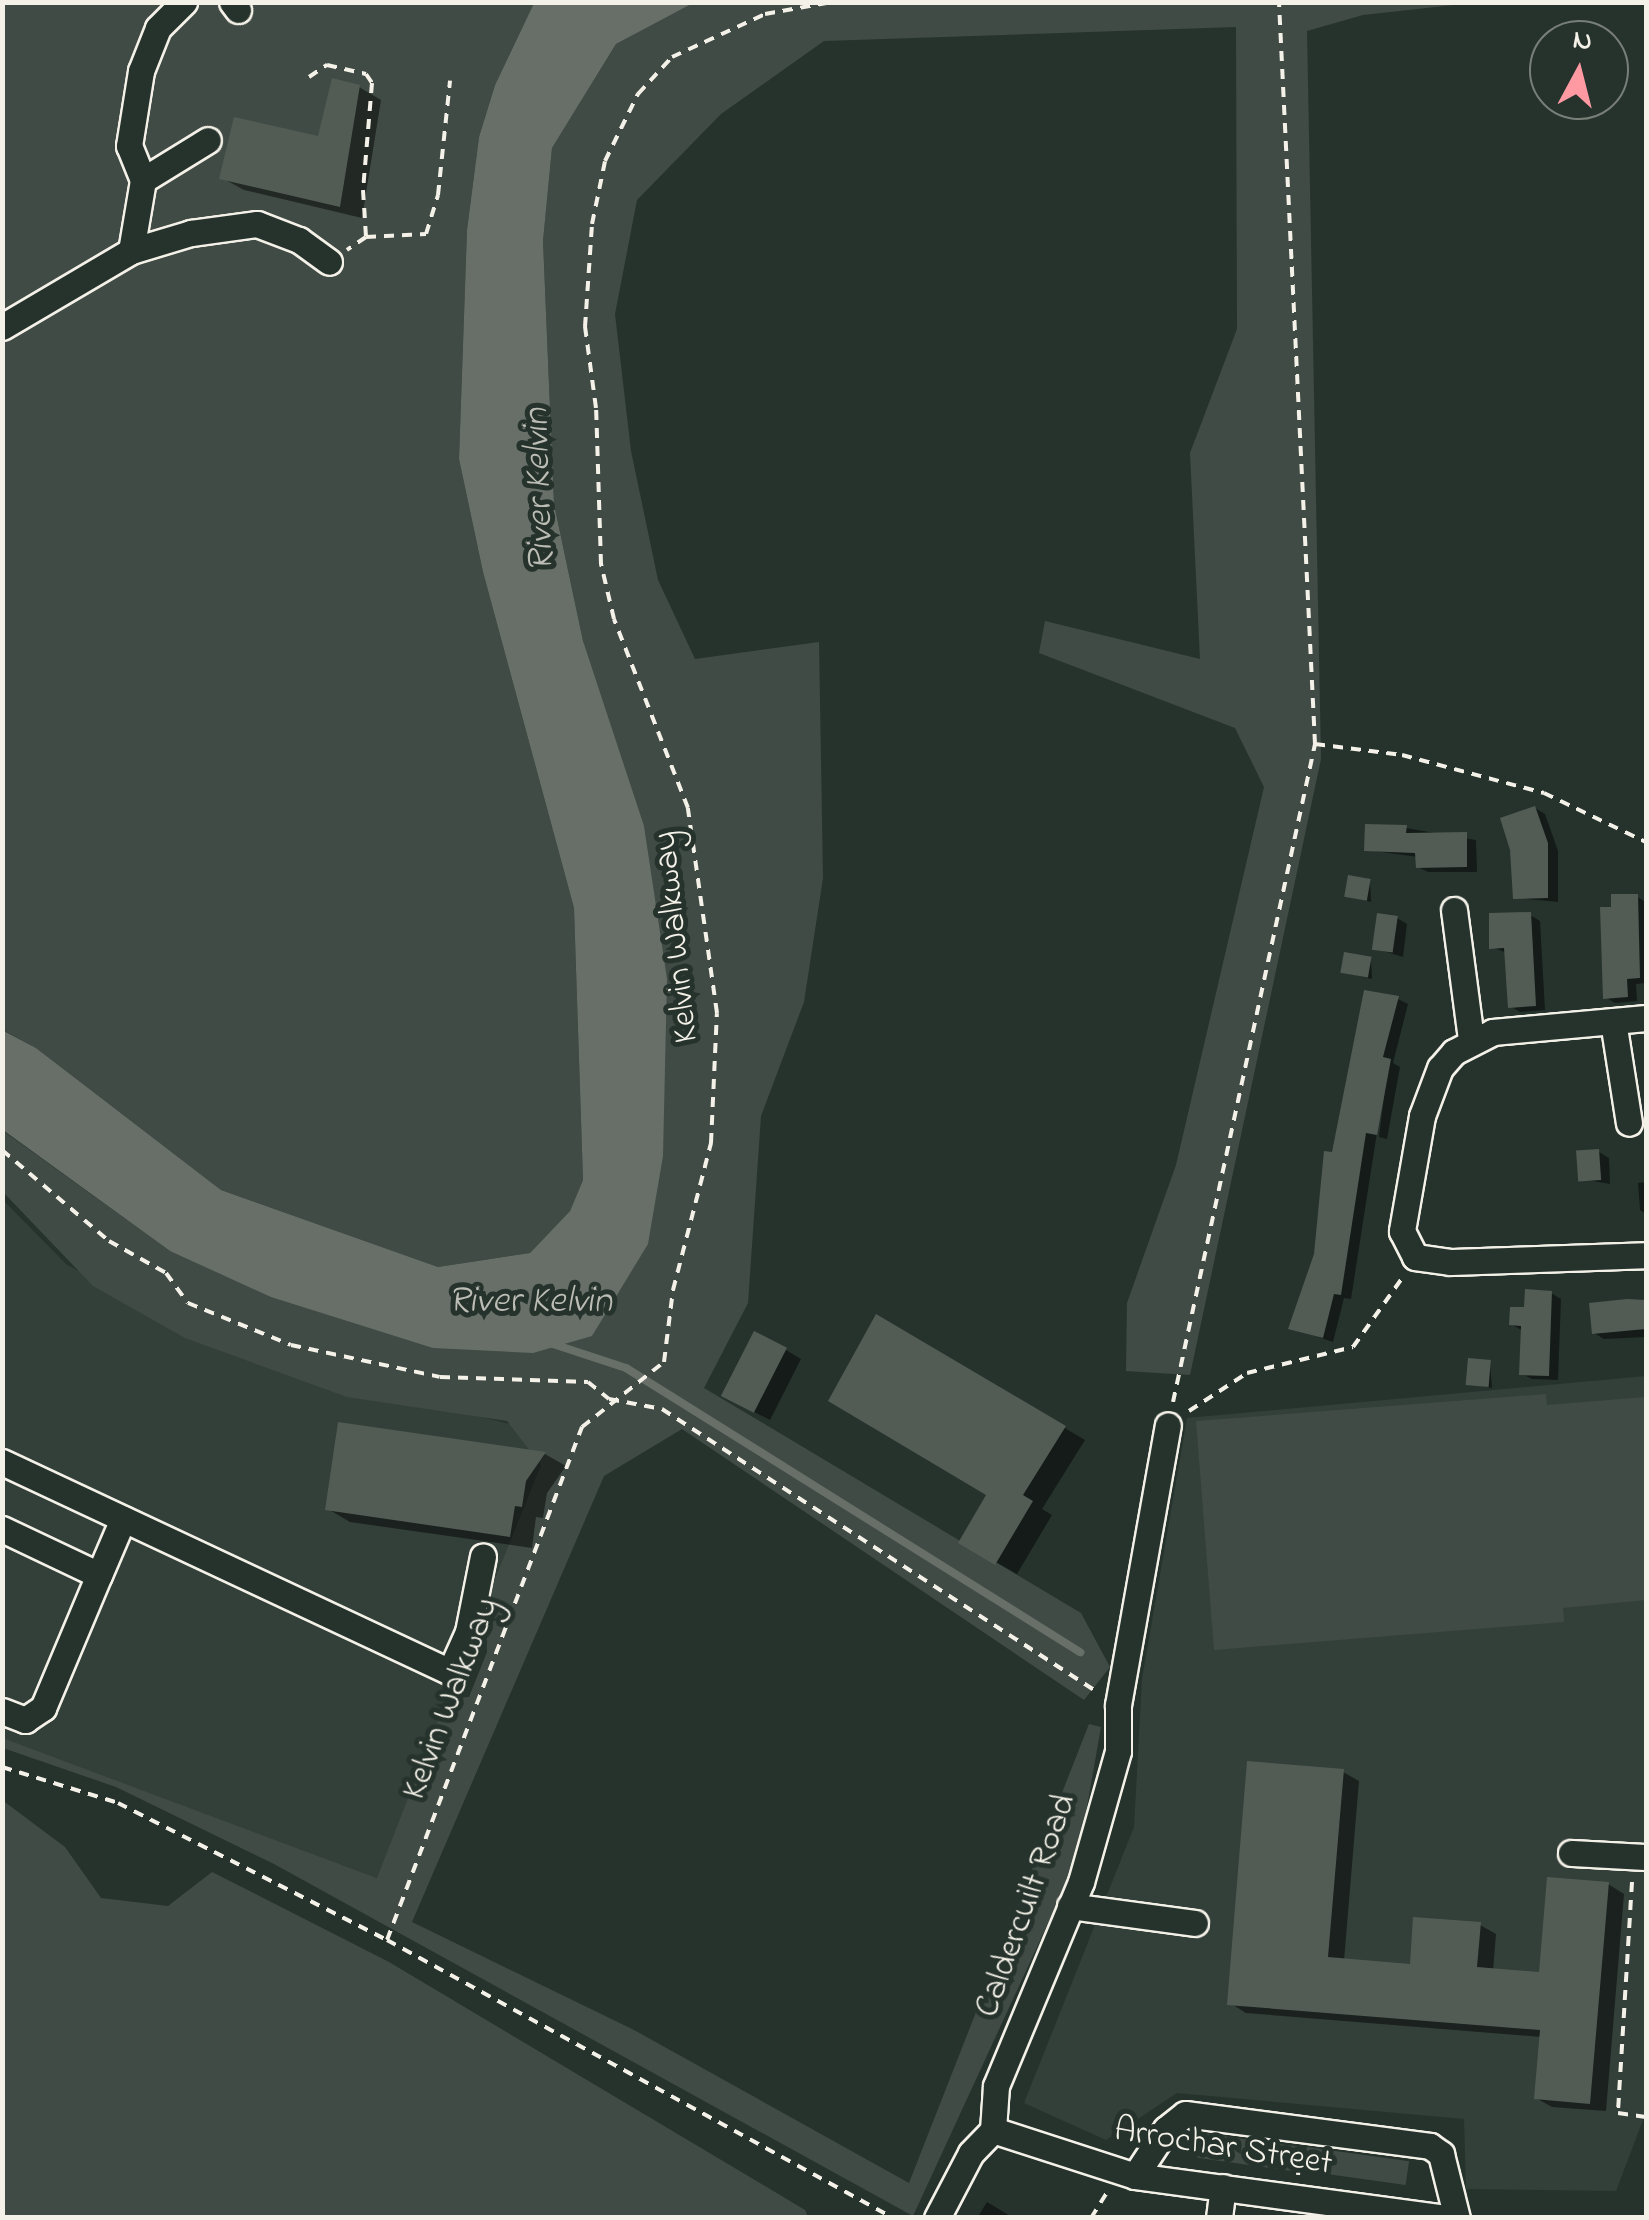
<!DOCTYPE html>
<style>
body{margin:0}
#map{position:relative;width:1649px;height:2220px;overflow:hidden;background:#26332d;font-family:"Indie Flower",sans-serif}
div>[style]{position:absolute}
.built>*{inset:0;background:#333f39}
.green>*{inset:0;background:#414b45;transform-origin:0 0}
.water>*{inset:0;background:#676f68}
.shadow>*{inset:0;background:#0007}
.stream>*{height:8px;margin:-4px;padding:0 4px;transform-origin:4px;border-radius:4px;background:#676f68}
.building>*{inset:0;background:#525c55;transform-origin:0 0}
.path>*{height:4px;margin-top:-2px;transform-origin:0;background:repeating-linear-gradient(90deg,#f4f1e8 0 10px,transparent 0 18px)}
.roads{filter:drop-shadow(2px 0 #f4f1e8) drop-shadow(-2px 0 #f4f1e8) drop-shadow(0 2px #f4f1e8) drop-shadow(0 -2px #f4f1e8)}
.minor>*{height:25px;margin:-12.5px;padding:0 12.5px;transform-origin:12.5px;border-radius:12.5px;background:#26332d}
span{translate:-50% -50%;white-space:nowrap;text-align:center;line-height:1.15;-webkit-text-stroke:10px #26332d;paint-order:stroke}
.street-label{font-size:35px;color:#f4f1e8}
.water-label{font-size:38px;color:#bcbdb5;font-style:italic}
.frame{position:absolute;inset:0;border:5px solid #f4f1e8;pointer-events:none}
.north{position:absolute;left:1529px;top:20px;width:100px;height:100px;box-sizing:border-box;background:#26332d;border:2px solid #787f78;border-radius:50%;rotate:7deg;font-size:28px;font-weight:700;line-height:40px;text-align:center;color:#f4f1e8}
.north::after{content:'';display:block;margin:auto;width:35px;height:45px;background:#ff9aa2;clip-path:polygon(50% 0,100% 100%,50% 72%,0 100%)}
</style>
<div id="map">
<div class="built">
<div style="clip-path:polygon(2px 1199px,67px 1265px,267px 1365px,576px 1440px,377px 1878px,3px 1738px)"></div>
<div style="clip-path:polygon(1646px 1376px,1646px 2112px,1616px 2191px,1466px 2189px,1464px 2119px,1177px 2093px,1106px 2140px,1024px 2103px,1134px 1827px,1142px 1679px,1187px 1418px)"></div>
</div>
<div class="green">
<div style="clip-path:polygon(693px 2px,1472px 3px,1363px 15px,1307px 31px,1321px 759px,1190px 1375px,1126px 1371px,1127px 1303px,1176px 1165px,1264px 787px,1235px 728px,1039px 653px,1045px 621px,1200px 659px,1190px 453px,1237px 329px,1236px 27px,824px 41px,721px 114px,637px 200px,615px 314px,631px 451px,658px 580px,695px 659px,819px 642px,823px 878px,804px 1002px,761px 1116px,748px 1303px,704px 1388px,1081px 1613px,1110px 1667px,1084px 1700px,682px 1429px,604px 1476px,412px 1922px,634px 2030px,909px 2183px,1089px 1724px,1101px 1727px,1078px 1858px,913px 2216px,274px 1864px,116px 1787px,3px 1748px,3px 1738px,377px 1878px,447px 1698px,469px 1697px,487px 1652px,485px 1604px,541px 1465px,507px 1421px,347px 1397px,185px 1338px,93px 1286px,3px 1192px,2px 1130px,170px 1251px,592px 1336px,613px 1297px,583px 641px,554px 504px,543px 241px,552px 148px,616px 44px)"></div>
<div style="clip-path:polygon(2px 3px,534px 3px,495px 85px,479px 137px,467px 230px,459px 459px,483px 572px,574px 908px,583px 1180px,570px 1211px,530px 1253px,438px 1267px,221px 1190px,36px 1048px,3px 1030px)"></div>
<div style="clip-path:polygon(1546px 1394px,1547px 1405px,1646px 1397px,1646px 1600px,1563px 1608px,1564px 1622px,1214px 1650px,1196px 1421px)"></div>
<div style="clip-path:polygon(2px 1800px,65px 1847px,101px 1898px,168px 1906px,212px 1872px,389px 1962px,805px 2210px,808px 2217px,3px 2217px)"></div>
<div style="left:1201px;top:2133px;width:97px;height:25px;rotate:8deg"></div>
<div style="left:1307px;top:2147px;width:103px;height:24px;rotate:8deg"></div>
</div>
<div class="water">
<div style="clip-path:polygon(534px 3px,693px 3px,616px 44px,552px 148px,543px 241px,554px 504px,583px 641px,644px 826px,667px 979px,663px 1156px,648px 1244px,592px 1336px,533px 1353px,433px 1348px,271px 1297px,170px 1251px,3px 1130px,2px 1030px,36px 1048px,221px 1190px,438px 1267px,530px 1253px,570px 1211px,583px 1180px,574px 908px,483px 572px,459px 459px,467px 230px,479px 137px,495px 85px)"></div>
</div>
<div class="shadow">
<div style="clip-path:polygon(359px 87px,381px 100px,362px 218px,244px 190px,222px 178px,320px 139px)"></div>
<div style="clip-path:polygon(1535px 808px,1545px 814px,1558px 851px,1558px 902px,1516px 898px)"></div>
<div style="clip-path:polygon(1406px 828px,1476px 840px,1477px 872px,1428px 872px,1418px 867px,1418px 857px,1367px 850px)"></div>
<div style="clip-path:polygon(1370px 881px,1371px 902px,1347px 896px)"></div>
<div style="clip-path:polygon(1637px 897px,1646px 902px,1646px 983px,1636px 984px,1637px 1001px,1615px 1003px,1605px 997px)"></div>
<div style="clip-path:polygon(1530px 915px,1540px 921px,1545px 1010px,1520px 1012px,1510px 1006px,1507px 953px,1492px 947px)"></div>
<div style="clip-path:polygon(1397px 918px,1407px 924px,1403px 957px,1374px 948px)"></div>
<div style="clip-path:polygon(1371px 959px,1372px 979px,1343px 972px)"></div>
<div style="clip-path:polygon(1398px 999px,1408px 1004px,1393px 1063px,1400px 1067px,1387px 1139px,1379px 1137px,1390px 1049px,1351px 1299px,1344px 1298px,1333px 1342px,1291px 1328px,1316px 1254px,1334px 1155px)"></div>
<div style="clip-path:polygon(1599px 1152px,1609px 1158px,1610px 1184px,1581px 1179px)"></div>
<div style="clip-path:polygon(1646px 1182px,1646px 1214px,1640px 1210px,1638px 1183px)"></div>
<div style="clip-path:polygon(1551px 1293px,1561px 1299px,1558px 1380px,1532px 1379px,1522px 1374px,1523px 1331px,1511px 1324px)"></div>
<div style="clip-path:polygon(1646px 1301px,1646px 1337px,1604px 1339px,1594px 1333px,1592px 1305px)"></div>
<div style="clip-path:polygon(877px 1317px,1085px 1440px,1042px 1509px,1052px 1515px,1017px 1574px,961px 1542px,989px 1495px)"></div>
<div style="clip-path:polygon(786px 1350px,801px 1359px,770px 1420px,739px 1404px)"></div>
<div style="clip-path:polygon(1490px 1363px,1492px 1388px,1467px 1383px)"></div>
<div style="clip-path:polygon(340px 1425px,545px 1454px,566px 1466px,547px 1493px,543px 1518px,536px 1517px,532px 1548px,350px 1522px,328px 1509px)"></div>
<div style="clip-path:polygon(1343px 1772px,1359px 1781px,1344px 1961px,1412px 1967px,1480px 1925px,1496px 1934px,1493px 1971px,1542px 1975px,1608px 1884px,1624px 1894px,1606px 2111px,1552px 2107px,1536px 2098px,1541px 2037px,1246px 2013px,1230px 2003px)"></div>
<div style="clip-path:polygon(987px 2202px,1002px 2211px,1013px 2218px,977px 2218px)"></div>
</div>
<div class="stream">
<div style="left:550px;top:1343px;width:80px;rotate:18.2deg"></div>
<div style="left:626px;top:1368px;width:536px;rotate:32.03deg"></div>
</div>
<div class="building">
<div style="clip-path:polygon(332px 78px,360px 85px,340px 207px,219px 179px,234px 117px,318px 136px)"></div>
<div style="clip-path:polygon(1535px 806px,1548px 843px,1548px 898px,1513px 899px,1510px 850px,1500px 818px)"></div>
<div style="clip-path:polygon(1365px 824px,1407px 825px,1406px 833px,1467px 832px,1467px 867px,1416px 868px,1415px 853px,1364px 851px)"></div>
<div style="left:1348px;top:875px;width:23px;height:22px;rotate:10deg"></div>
<div style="clip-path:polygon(1611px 894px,1638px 894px,1640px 978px,1627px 979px,1628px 997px,1603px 999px,1600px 907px,1611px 907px)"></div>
<div style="clip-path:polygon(1531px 912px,1536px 1006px,1508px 1008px,1504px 948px,1489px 949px,1489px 913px)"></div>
<div style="left:1377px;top:913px;width:21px;height:37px;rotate:8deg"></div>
<div style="left:1344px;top:952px;width:28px;height:21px;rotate:10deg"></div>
<div style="clip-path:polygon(1364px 990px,1399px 996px,1383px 1057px,1391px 1059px,1377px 1135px,1366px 1133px,1341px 1295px,1334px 1294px,1323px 1338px,1288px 1329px,1314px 1254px,1324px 1151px,1332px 1152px)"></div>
<div style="left:1599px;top:1149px;width:31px;height:23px;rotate:86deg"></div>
<div style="clip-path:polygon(1525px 1289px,1552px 1291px,1549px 1376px,1519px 1375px,1521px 1326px,1509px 1325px,1510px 1307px,1524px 1307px)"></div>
<div style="clip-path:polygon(1627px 1299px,1646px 1300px,1646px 1329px,1592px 1334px,1589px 1303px)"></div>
<div style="clip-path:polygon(876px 1314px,1066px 1426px,1023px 1495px,1033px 1501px,995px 1565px,958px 1543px,986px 1495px,828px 1401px)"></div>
<div style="left:754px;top:1331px;width:37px;height:73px;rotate:27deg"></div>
<div style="left:1468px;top:1358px;width:23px;height:27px;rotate:5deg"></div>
<div style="clip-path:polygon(338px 1422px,546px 1452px,526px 1481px,522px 1507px,515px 1506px,510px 1537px,325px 1510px)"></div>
<div style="clip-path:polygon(1247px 1761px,1344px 1769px,1328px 1957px,1410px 1964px,1413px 1917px,1481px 1922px,1477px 1967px,1539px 1972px,1547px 1877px,1609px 1882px,1590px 2104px,1534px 2099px,1540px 2030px,1227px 2005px)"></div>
</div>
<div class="path">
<div style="left:309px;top:77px;width:22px;rotate:-34deg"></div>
<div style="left:327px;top:65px;width:40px;rotate:13deg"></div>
<div style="left:366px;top:74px;width:11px;rotate:56deg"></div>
<div style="left:372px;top:83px;width:107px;rotate:94.8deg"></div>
<div style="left:363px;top:190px;width:47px;rotate:86.3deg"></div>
<div style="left:366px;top:237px;width:23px;rotate:146deg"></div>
<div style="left:366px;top:237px;width:60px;rotate:-2.9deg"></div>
<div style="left:426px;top:234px;width:41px;rotate:-72.9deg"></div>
<div style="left:438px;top:195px;width:115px;rotate:-84deg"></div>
<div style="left:1315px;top:744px;width:88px;rotate:7.2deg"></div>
<div style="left:1402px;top:755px;width:147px;rotate:15deg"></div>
<div style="left:1544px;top:793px;width:113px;rotate:25.7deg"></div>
<div style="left:2px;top:1150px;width:140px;rotate:40.4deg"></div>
<div style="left:109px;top:1241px;width:65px;rotate:29.3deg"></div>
<div style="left:166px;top:1273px;width:37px;rotate:54deg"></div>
<div style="left:188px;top:1303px;width:111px;rotate:22.2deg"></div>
<div style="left:291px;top:1345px;width:152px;rotate:12.1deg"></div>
<div style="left:440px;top:1377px;width:148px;rotate:1.9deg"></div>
<div style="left:588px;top:1382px;width:27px;rotate:39deg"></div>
<div style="left:609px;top:1399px;width:54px;rotate:10.7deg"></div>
<div style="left:662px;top:1409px;width:515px;rotate:33.04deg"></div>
<div style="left:1173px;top:1402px;width:673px;rotate:-77.82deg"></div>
<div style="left:1315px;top:744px;width:743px;rotate:-92.78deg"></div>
<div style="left:1189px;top:1411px;width:69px;rotate:-33.2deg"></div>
<div style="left:1247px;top:1373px;width:109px;rotate:-13.8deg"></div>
<div style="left:1353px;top:1347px;width:86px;rotate:-54.5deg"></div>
<div style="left:2px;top:1767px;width:121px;rotate:17.2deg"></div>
<div style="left:118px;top:1803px;width:302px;rotate:27deg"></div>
<div style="left:387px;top:1940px;width:577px;rotate:28.78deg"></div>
<div style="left:1632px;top:1882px;width:231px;rotate:93.5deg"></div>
<div style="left:1618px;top:2113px;width:28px;rotate:8deg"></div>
<div style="left:387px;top:1940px;width:549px;rotate:-69.19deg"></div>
<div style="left:582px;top:1427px;width:105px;rotate:-38.4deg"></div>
<div style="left:664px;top:1362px;width:73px;rotate:-82.9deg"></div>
<div style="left:673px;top:1290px;width:152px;rotate:-75.5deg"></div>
<div style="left:711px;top:1143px;width:130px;rotate:-87.4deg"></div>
<div style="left:717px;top:1013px;width:207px;rotate:-98.1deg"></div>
<div style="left:688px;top:808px;width:203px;rotate:-111.4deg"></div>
<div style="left:614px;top:619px;width:57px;rotate:-103.3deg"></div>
<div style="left:601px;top:564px;width:156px;rotate:-91.8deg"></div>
<div style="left:596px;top:408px;width:82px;rotate:-97.7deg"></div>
<div style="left:585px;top:327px;width:103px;rotate:-86.1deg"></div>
<div style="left:592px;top:224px;width:64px;rotate:-78.3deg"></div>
<div style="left:605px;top:161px;width:75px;rotate:-63.8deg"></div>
<div style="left:638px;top:94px;width:50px;rotate:-47.4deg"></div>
<div style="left:672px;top:57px;width:102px;rotate:-24.8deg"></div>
<div style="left:765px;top:14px;width:68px;rotate:-10.2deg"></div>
<div style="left:1298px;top:2175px;width:21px;rotate:-85deg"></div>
<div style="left:1091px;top:2218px;width:31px;rotate:-58deg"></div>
</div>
<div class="roads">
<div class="minor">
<div style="left:232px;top:2px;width:10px;rotate:53deg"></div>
<div style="left:143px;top:180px;width:37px;rotate:-112deg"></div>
<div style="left:129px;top:146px;width:76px;rotate:-80.9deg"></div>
<div style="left:141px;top:71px;width:46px;rotate:-68.4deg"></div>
<div style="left:158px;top:28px;width:37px;rotate:-45deg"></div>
<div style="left:131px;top:251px;width:63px;rotate:-16.7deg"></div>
<div style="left:191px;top:233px;width:67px;rotate:-7.8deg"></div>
<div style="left:257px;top:224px;width:45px;rotate:20.9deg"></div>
<div style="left:299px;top:240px;width:37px;rotate:36deg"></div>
<div style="left:2px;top:327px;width:150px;rotate:-30.5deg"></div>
<div style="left:131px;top:251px;width:72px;rotate:-80.4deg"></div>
<div style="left:143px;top:180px;width:76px;rotate:-31.6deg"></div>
<div style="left:1454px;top:910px;width:131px;rotate:82.5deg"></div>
<div style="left:1646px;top:1018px;width:154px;rotate:174.8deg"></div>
<div style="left:1493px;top:1032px;width:44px;rotate:152.9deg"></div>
<div style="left:1454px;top:1052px;width:21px;rotate:131deg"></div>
<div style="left:1440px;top:1068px;width:51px;rotate:110.6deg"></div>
<div style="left:1422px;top:1116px;width:117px;rotate:99.9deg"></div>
<div style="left:1402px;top:1231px;width:29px;rotate:63deg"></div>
<div style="left:1415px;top:1257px;width:35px;rotate:8deg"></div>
<div style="left:1450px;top:1262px;width:196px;rotate:-2deg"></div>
<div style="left:1613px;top:1021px;width:103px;rotate:81.1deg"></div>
<div style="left:2px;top:1462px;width:495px;rotate:25.1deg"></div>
<div style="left:450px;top:1672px;width:44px;rotate:-65.8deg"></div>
<div style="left:468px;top:1632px;width:77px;rotate:-78.8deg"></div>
<div style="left:2px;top:1529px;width:107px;rotate:25.4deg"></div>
<div style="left:99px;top:1575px;width:61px;rotate:-66.8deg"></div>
<div style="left:2px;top:1711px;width:25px;rotate:21deg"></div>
<div style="left:25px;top:1720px;width:22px;rotate:-34deg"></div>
<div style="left:43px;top:1708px;width:144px;rotate:-67.2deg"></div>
<div style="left:1571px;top:1853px;width:75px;rotate:3.1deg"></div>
<div style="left:1070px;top:1906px;width:126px;rotate:7.7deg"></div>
<div style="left:993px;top:2130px;width:149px;rotate:17.9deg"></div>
<div style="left:1135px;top:2176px;width:314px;rotate:7.7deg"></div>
<div style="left:1135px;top:2176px;width:56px;rotate:-56.6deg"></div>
<div style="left:1166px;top:2129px;width:24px;rotate:-38deg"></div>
<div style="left:1185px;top:2114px;width:247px;rotate:7.4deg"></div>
<div style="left:1430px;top:2146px;width:14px;rotate:36deg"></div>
<div style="left:1441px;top:2154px;width:66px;rotate:76deg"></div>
<div style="left:937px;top:2218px;width:73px;rotate:-62.4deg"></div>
<div style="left:971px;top:2153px;width:32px;rotate:-46deg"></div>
<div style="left:993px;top:2130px;width:44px;rotate:-86.1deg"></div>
<div style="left:996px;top:2086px;width:221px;rotate:-67.4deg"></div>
<div style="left:1081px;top:1882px;width:136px;rotate:-74.2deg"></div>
<div style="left:1118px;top:1751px;width:46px;rotate:-90deg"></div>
<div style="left:1118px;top:1705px;width:284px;rotate:-79.9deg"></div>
<div style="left:1219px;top:2218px;width:31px;rotate:-83deg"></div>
</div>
</div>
<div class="street-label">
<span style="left:677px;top:937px;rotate:-96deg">Kelvin Walkway</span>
<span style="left:452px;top:1699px;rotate:-69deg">Kelvin Walkway</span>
<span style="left:1027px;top:1906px;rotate:-70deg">Caldercuilt Road</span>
<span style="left:1223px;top:2148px;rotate:9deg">Arrochar Street</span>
</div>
<div class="water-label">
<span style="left:541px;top:490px;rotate:-92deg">River Kelvin</span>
<span style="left:530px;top:1303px">River Kelvin</span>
</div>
<div class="frame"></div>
<div class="north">N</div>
</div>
